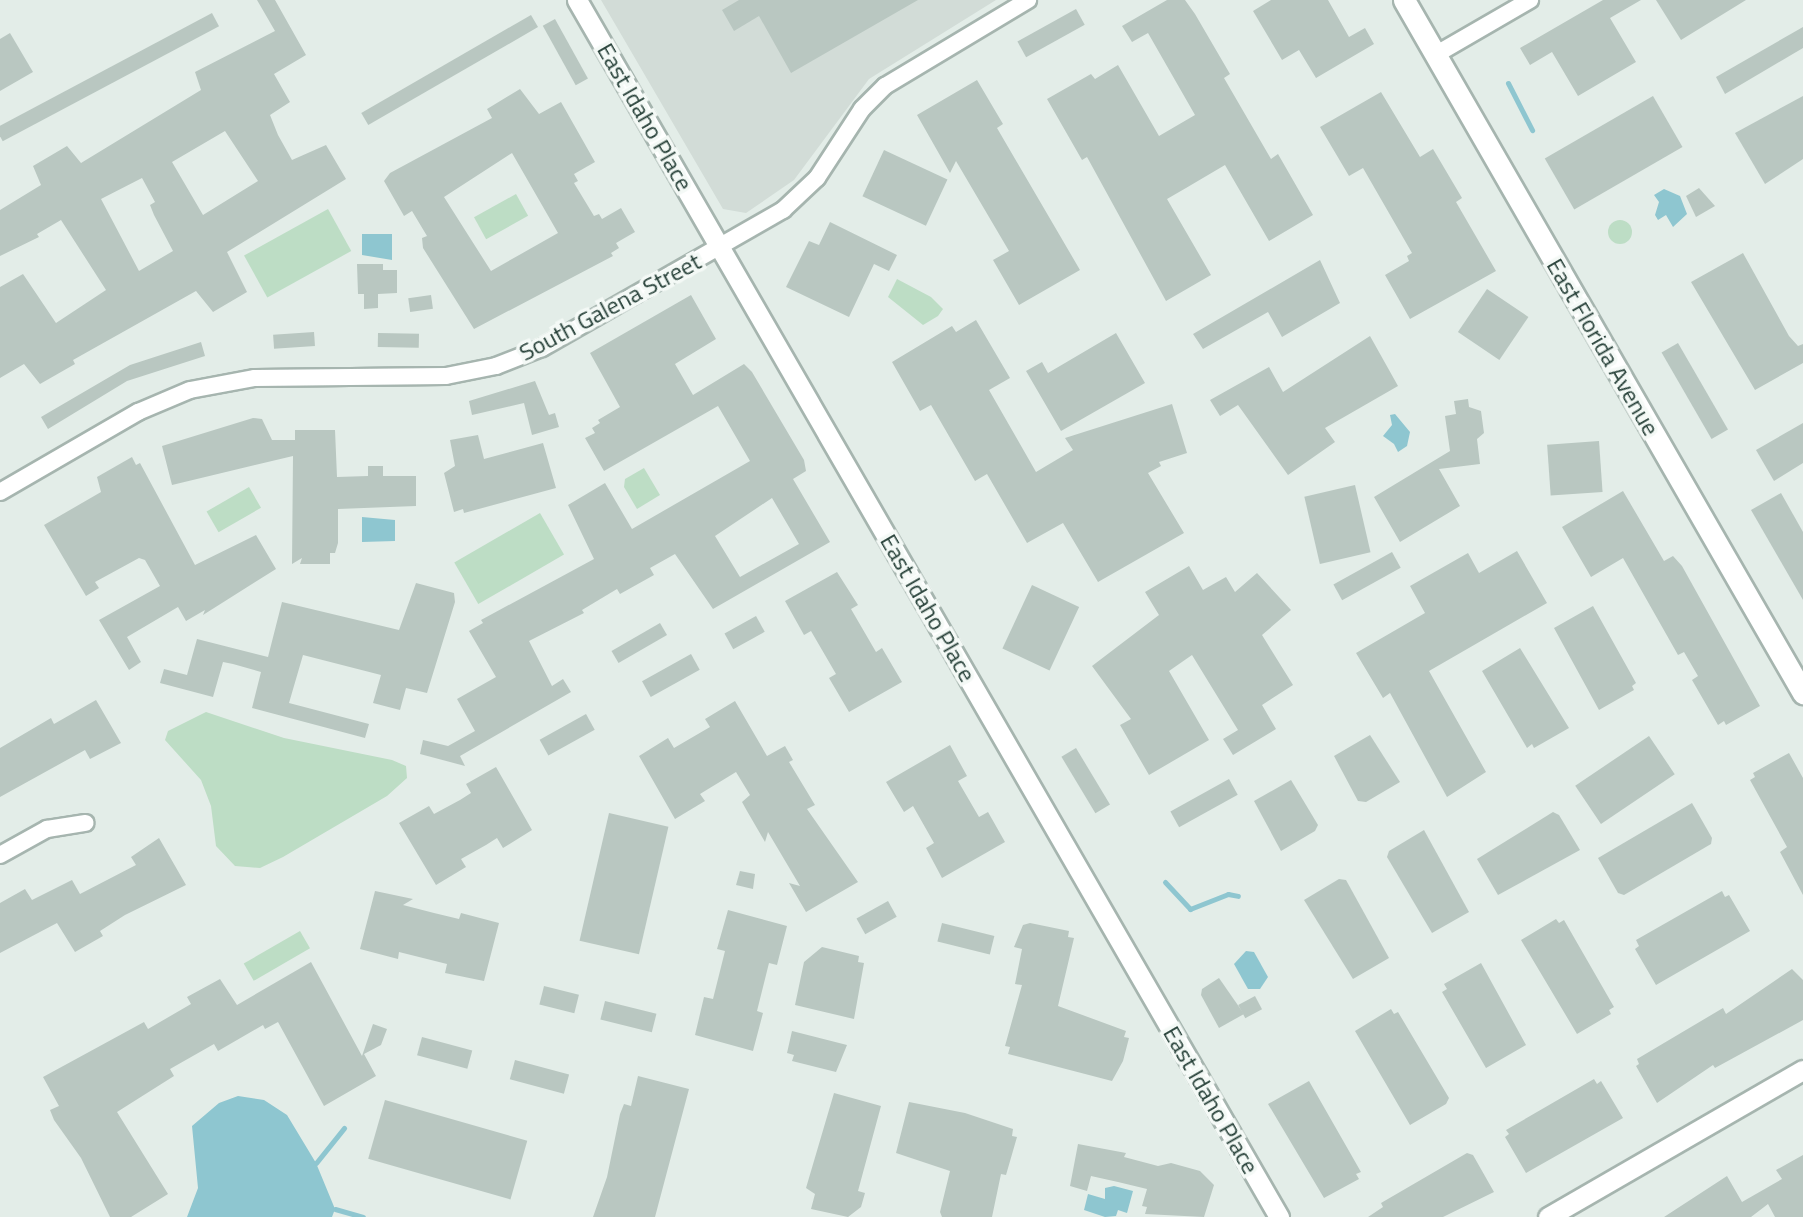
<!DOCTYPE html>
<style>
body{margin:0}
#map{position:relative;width:1803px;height:1217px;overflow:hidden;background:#e3ede8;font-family:"Titillium Web",sans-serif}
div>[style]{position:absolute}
.built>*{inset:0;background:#d2dcd7}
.green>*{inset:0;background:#bdddc5;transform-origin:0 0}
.round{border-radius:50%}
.water>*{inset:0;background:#8ec6d0}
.stream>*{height:5px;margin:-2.5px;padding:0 2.5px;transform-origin:2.5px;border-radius:2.5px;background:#8ec6d0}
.building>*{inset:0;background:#b9c7c1;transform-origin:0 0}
.roads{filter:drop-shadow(2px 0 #a6b5af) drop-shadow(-2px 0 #a6b5af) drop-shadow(0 2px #a6b5af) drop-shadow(0 -2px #a6b5af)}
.minor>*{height:16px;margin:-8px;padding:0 8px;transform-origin:8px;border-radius:8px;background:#fff}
.tertiary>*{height:19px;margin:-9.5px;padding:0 9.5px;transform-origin:9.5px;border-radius:9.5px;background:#fff}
.secondary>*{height:21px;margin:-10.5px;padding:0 10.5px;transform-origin:10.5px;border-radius:10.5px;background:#fff}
span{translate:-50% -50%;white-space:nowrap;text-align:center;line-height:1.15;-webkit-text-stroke:7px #f4f9f6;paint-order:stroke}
.street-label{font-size:24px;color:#243e36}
</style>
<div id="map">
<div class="built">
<div style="clip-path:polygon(601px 0,996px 0,869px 79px,794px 180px,746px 213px,723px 209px)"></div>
</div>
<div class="green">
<div style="left:516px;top:194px;width:25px;height:48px;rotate:61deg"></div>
<div style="left:328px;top:209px;width:48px;height:96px;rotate:61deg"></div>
<div class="round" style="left:1608px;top:220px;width:24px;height:24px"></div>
<div style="clip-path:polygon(897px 279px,931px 297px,943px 309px,938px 316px,923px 325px,888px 297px)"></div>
<div style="clip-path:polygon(644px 468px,660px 495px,637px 509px,624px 487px,625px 479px)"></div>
<div style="left:249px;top:487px;width:24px;height:49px;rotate:60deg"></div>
<div style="left:540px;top:513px;width:48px;height:99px;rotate:60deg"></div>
<div style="clip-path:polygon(206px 712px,284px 738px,392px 760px,406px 766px,407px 778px,387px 796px,283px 857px,260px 868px,235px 866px,216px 846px,211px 806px,201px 780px,165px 740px,168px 731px)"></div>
<div style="left:300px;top:931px;width:20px;height:65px;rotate:60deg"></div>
</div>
<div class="water">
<div style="clip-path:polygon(1664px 189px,1680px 196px,1687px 214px,1673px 227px,1666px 215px,1658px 220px,1655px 215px,1659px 202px,1654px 195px)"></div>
<div style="clip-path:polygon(362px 234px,392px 234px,392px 260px,362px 255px)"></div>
<div style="clip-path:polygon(1395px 414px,1410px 432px,1407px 446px,1398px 452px,1394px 444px,1383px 436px,1392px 425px,1390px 415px)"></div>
<div style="clip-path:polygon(362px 517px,395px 520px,395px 541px,362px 542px)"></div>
<div style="clip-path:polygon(1246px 951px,1254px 952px,1268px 977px,1260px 989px,1248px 989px,1234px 964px)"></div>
<div style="clip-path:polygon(238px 1096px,264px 1100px,287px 1115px,316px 1163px,335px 1209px,332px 1217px,187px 1217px,198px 1188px,192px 1126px,219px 1103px)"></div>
<div style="clip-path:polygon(1114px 1186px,1133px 1191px,1127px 1213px,1118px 1210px,1116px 1216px,1105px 1217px,1084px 1210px,1088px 1194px,1105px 1199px,1105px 1188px)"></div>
</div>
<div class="stream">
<div style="left:1508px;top:83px;width:53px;rotate:62.9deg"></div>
<div style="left:1165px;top:882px;width:37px;rotate:47deg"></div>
<div style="left:1190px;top:909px;width:41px;rotate:-21.5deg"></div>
<div style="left:1228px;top:894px;width:10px;rotate:11deg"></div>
<div style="left:316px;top:1163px;width:45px;rotate:-51.3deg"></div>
<div style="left:335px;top:1209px;width:29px;rotate:16deg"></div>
</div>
<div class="building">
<div style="clip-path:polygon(evenodd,257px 0,275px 0,306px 55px,274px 74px,290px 102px,270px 115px,278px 135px,292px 160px,326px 145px,346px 179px,227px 252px,247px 292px,213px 312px,196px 291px,73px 360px,75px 364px,40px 384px,24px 364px,0 378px,0 287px,23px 274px,56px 323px,106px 290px,61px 220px,37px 234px,39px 237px,0 256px,0 210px,41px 185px,33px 166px,67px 146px,81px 163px,201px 90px,195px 72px,275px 31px,257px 0,225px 131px,258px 181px,203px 215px,172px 162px,225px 131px,257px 0,142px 178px,155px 202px,150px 205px,154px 215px,173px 251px,139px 271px,101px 199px,142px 178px)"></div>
<div style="clip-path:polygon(739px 0,918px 0,791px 73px,759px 16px,734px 31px,722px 10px)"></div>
<div style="clip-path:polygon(1167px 0,1185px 0,1195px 14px,1230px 74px,1224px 78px,1271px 159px,1278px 154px,1313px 215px,1269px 241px,1225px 165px,1186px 188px,1167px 199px,1211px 275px,1166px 301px,1087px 157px,1082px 160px,1047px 99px,1091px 74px,1095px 79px,1118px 65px,1159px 136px,1195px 115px,1148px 33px,1132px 42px,1122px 26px)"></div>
<div style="clip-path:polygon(1271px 0,1328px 0,1349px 37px,1365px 28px,1374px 44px,1316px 78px,1299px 50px,1282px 60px,1253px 11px)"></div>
<div style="clip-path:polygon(1603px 0,1641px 0,1610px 18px,1636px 62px,1578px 96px,1552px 52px,1530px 65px,1520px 48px)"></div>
<div style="clip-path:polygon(1656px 0,1746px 0,1681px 40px)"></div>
<div style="left:1076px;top:9px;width:18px;height:67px;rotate:61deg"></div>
<div style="left:212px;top:13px;width:15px;height:245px;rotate:62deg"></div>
<div style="left:531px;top:15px;width:14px;height:196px;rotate:60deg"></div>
<div style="left:555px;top:19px;width:68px;height:14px;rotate:61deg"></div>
<div style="clip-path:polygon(1803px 27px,1803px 48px,1725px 94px,1716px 77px)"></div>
<div style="clip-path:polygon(10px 33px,33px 72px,0 91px,0 39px)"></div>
<div style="clip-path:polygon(977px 80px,1003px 124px,997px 128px,1080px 270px,1019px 305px,993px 260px,1009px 251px,956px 161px,950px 173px,917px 115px)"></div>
<div style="clip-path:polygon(evenodd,520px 89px,539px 114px,561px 102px,595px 162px,574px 174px,578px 181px,574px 183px,594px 216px,599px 214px,602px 219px,621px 208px,635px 232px,616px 243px,619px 248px,611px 253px,613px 256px,474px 329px,423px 248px,422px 238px,427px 236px,412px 211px,404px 216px,384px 181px,390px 173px,492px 118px,487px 109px,520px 89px,512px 153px,558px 233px,491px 271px,444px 197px,512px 153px)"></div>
<div style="clip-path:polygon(1381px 92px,1420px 157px,1433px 149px,1462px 198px,1456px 202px,1496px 271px,1410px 319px,1385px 275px,1409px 261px,1407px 256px,1412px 253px,1363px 168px,1349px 176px,1320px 127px)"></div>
<div style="left:1653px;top:96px;width:59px;height:125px;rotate:60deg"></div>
<div style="clip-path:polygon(1803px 96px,1803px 159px,1765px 184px,1735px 133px)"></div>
<div style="left:884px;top:150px;width:70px;height:51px;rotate:25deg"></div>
<div style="clip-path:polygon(1699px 188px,1715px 206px,1696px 217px,1686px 196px)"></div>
<div style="clip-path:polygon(830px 222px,897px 255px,889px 271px,874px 264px,849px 317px,786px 287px,809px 241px,819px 245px)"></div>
<div style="clip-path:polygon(1743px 253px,1789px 336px,1798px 346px,1803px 344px,1803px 363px,1755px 390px,1691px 282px)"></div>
<div style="clip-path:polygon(1320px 260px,1340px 303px,1282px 337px,1268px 312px,1203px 349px,1193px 334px)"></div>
<div style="clip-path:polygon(357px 264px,383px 264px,383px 270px,397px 270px,397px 293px,378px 294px,378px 308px,364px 309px,364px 294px,358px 294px)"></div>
<div style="left:1487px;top:289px;width:50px;height:52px;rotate:34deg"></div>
<div style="left:431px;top:295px;width:14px;height:23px;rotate:82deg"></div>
<div style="clip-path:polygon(evenodd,691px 295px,716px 339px,675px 364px,693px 395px,744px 364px,752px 372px,804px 460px,806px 471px,793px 479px,830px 542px,713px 609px,675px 554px,650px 568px,654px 575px,620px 594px,617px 589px,582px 610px,584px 613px,529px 641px,552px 686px,563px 679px,571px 692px,460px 756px,465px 766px,420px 754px,423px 740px,448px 746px,475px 731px,457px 699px,496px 677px,469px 631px,483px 623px,481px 620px,594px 559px,568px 505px,605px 483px,632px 529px,750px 461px,718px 406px,604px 471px,585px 438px,595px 433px,592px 428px,600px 423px,598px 420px,620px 407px,590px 353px,691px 295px,772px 498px,799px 544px,740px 577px,715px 536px,772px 498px)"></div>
<div style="clip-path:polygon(976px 320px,1010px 378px,989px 390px,1036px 472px,1073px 450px,1065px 438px,1172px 404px,1187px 453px,1159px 462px,1161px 466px,1148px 473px,1184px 533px,1098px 582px,1063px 523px,1027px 543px,987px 474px,975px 481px,931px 405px,920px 411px,892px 362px,952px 326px,956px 332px)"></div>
<div style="left:314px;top:332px;width:14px;height:41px;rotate:86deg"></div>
<div style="left:378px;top:333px;width:41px;height:14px;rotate:1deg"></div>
<div style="clip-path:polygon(1116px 333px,1145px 383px,1061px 431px,1026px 371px,1042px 362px,1048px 373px)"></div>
<div style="clip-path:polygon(1370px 336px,1398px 386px,1325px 428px,1335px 442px,1288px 475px,1238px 405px,1220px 416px,1210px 400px,1269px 367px,1283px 392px)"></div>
<div style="clip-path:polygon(201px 342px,205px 356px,127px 381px,48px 429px,41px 417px,130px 365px)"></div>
<div style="left:1678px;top:343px;width:100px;height:19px;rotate:60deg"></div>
<div style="clip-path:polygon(535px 381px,549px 415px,555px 413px,559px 427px,532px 435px,524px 403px,472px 415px,469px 401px)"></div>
<div style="clip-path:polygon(1468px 399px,1469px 407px,1481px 411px,1484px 433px,1477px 439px,1480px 464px,1439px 469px,1460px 506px,1400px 542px,1374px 497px,1450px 451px,1445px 416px,1456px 414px,1454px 401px)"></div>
<div style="clip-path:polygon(253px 418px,262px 419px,272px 440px,295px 440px,295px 430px,335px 430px,337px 477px,368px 476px,368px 466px,383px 466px,383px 476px,416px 476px,416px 506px,338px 509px,338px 543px,335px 553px,330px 553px,330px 564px,300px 564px,302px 558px,292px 564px,293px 456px,172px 485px,162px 446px)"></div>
<div style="clip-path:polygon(1803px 423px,1803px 463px,1774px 481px,1756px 450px)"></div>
<div style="clip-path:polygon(478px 435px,484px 459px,543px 443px,556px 488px,464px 513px,463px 509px,454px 512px,444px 473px,455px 466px,450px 440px)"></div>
<div style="left:1599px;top:441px;width:51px;height:52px;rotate:86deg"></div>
<div style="clip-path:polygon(132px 457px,136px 465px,140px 463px,195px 565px,256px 535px,276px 569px,203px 615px,205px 610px,186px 621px,178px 607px,127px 637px,141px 662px,129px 670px,99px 620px,160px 586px,145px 560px,139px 558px,95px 582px,99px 588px,86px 596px,44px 525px,101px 492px,97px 477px)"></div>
<div style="left:1355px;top:485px;width:69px;height:52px;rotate:77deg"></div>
<div style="clip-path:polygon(1623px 491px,1664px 561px,1673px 556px,1682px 566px,1760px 706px,1726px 725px,1724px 721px,1718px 725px,1692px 680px,1698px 676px,1684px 652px,1678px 655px,1623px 558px,1591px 577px,1562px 527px)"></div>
<div style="clip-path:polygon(1781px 493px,1803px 532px,1803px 600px,1751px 510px)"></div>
<div style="clip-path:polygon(1517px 551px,1547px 603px,1429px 671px,1486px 772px,1447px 797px,1390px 693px,1383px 698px,1356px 653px,1425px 613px,1410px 586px,1468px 553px,1479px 573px)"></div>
<div style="left:1392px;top:552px;width:18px;height:67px;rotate:61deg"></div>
<div style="clip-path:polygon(1189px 566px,1203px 590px,1226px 577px,1235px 592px,1257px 573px,1291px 610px,1262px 635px,1293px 685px,1262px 705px,1276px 729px,1233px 755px,1223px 739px,1238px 730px,1192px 655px,1169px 671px,1209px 740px,1149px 775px,1120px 725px,1131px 719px,1092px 666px,1159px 615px,1145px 592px)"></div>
<div style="clip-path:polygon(837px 572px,858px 605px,851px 609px,876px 652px,882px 648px,902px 682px,849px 712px,829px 678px,836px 674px,811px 631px,804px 635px,785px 601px)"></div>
<div style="clip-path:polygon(416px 583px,454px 593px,455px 602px,427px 693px,406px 688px,400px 710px,373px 703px,381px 675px,303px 655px,289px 703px,369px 724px,365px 738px,252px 708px,261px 672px,233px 664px,223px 662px,213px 697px,160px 683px,164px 669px,187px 675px,197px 639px,268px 657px,282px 602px,399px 630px)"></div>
<div style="left:1032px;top:585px;width:52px;height:70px;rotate:25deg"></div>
<div style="clip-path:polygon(1593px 606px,1636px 683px,1632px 686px,1634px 690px,1599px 710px,1554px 628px)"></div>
<div style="left:756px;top:616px;width:18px;height:36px;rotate:61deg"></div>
<div style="left:660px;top:623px;width:14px;height:56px;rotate:60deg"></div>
<div style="clip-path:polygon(1520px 648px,1569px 728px,1534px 748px,1532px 744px,1527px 748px,1482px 671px)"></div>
<div style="left:691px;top:654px;width:18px;height:56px;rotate:61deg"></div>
<div style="clip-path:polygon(96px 700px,121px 743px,90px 759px,85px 750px,0 797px,0 748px,51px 718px,54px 724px)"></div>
<div style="clip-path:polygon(735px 701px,767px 756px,785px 746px,793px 760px,789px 762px,815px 805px,807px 809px,858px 882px,806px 912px,789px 883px,800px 886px,768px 832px,765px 842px,747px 811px,742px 802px,750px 795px,736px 772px,700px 794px,705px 801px,675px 819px,639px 756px,668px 738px,674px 748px,710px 727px,705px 719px)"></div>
<div style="left:586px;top:714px;width:18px;height:53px;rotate:61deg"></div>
<div style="clip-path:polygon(1370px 735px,1400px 782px,1366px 802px,1358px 801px,1334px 756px)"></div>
<div style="left:1649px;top:736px;width:46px;height:89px;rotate:56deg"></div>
<div style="clip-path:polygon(950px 745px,967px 776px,958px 781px,979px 817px,988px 812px,1005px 842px,942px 878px,926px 848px,934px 843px,913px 806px,904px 812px,886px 782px)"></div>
<div style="left:1076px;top:748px;width:66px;height:17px;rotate:59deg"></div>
<div style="clip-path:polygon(1789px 753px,1803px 778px,1803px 895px,1780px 852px,1787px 847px,1750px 780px,1755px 777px,1753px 773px)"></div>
<div style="clip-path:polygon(496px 767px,532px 830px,503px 848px,497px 838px,486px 845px,461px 859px,466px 867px,436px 885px,399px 823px,429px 806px,434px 814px,460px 800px,471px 793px,466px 784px)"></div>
<div style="left:1229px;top:779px;width:18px;height:67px;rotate:61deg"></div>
<div style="clip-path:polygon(1291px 780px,1318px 825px,1315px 831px,1281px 851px,1254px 801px)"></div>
<div style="clip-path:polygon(1692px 803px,1712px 838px,1711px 844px,1624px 895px,1618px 893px,1598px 858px)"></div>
<div style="clip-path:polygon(1553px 812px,1559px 815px,1580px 850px,1498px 895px,1477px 859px)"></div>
<div style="left:609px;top:813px;width:61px;height:131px;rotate:13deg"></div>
<div style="clip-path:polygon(1424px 830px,1469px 912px,1432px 933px,1387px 857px,1389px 851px)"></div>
<div style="clip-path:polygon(159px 838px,186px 885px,125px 915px,100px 931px,103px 936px,75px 952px,57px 923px,0 953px,0 903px,25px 889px,32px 900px,72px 880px,80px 894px,136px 865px,131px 857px)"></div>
<div style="clip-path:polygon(740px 871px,755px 874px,753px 889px,736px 885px)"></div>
<div style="clip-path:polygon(1339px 879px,1346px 880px,1389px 958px,1353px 979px,1304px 900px)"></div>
<div style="clip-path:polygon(375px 891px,413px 899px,403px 905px,434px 913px,459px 919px,461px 913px,499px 923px,484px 981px,445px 973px,447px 964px,399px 952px,398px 959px,360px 949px)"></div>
<div style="clip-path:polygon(1722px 891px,1725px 897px,1729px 895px,1750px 931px,1656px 985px,1635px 949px,1639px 946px,1636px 940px)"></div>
<div style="left:888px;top:901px;width:18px;height:36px;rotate:61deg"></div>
<div style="clip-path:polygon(728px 910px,787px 926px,777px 965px,769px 963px,757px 1011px,763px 1013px,753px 1051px,695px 1035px,704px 997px,713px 999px,725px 951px,717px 949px)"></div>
<div style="clip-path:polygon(1556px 919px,1559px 923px,1564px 920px,1614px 1007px,1609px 1010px,1611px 1014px,1577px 1034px,1521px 940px)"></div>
<div style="left:942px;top:923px;width:54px;height:19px;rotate:14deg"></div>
<div style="clip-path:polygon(1030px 923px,1069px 931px,1068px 937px,1074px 938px,1058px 1006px,1126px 1031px,1124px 1037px,1129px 1038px,1123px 1061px,1112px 1081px,1008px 1054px,1010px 1047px,1005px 1046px,1022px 985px,1015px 984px,1022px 949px,1014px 947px,1023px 925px)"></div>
<div style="clip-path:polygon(822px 947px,859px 956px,858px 962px,864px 963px,854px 1019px,795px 1005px,804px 962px)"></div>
<div style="clip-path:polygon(311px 962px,362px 1056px,373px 1024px,387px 1029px,381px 1045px,364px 1054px,376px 1076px,324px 1106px,278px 1022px,265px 1029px,263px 1025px,218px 1051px,214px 1044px,170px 1069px,174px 1076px,117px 1112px,168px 1194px,131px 1217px,110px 1217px,81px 1158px,54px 1120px,50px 1110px,59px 1106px,43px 1077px,144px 1022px,148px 1029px,191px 1004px,187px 997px,220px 979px,237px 1005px)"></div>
<div style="clip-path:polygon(1481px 963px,1526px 1045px,1486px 1068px,1442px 992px,1447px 989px,1444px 984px)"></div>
<div style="clip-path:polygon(1792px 969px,1803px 980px,1803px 1020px,1715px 1068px,1713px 1065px,1657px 1103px,1636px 1066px,1639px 1064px,1637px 1059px,1723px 1008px,1726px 1014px)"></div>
<div style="clip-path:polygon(1219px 978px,1244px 1014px,1219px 1028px,1201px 995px,1202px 989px)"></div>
<div style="left:544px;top:986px;width:36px;height:19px;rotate:14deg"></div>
<div style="left:1255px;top:996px;width:15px;height:19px;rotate:62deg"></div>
<div style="left:605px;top:1001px;width:53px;height:19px;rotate:14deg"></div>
<div style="clip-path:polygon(1391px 1009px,1394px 1014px,1398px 1012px,1449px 1098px,1446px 1104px,1410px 1125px,1355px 1031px)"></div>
<div style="clip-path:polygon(792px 1031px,847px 1045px,836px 1072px,792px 1061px,794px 1055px,787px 1053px)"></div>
<div style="left:422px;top:1037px;width:52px;height:19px;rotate:15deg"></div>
<div style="left:515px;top:1060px;width:56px;height:20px;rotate:15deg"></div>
<div style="clip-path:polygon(638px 1076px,689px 1089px,655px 1217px,593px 1217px,607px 1177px,620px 1114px,624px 1104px,631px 1106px)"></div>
<div style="clip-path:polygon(1594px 1079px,1597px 1084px,1601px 1081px,1623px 1118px,1526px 1173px,1505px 1137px,1509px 1134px,1506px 1130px)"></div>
<div style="clip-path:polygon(1309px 1081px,1361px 1172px,1356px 1174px,1359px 1179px,1324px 1198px,1268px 1104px)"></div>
<div style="clip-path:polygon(834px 1093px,881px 1106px,858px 1191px,865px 1193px,861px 1207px,848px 1217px,811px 1209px,815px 1194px,806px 1188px)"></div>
<div style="left:385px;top:1100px;width:148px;height:61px;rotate:16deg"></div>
<div style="clip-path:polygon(909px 1102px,965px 1113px,1013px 1129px,1012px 1136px,1017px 1137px,1006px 1175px,1001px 1174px,992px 1217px,942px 1217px,940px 1212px,950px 1171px,896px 1153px)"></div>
<div style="clip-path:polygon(1078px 1144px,1126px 1153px,1124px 1157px,1158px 1166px,1171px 1163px,1200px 1171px,1214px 1185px,1204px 1217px,1145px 1214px,1147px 1207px,1142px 1206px,1147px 1189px,1118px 1182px,1091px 1176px,1087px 1191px,1070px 1186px)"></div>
<div style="clip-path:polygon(1467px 1153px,1473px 1155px,1494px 1192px,1443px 1217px,1368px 1217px,1383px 1207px,1381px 1203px)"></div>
<div style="clip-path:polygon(1803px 1155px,1803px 1217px,1775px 1217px,1768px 1204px,1751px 1217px,1664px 1217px,1727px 1176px,1742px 1202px,1782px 1179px,1776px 1170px)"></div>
</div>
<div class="roads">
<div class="minor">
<div style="left:1435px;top:55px;width:110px;rotate:-30.1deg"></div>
<div style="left:0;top:492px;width:160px;rotate:-30.1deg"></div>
<div style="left:138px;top:412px;width:56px;rotate:-22.9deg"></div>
<div style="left:190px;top:390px;width:66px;rotate:-10.5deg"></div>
<div style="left:255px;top:378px;width:191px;rotate:-0.6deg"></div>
<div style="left:446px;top:376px;width:51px;rotate:-11.3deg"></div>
<div style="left:496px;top:366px;width:49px;rotate:-21.4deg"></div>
<div style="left:542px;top:348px;width:278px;rotate:-29.8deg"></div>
<div style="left:783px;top:210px;width:47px;rotate:-43.3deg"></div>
<div style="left:817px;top:178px;width:82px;rotate:-56.9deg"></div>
<div style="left:862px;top:109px;width:33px;rotate:-45deg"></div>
<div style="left:885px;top:86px;width:167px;rotate:-31deg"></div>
<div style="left:0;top:855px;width:54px;rotate:-29deg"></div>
<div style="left:47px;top:829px;width:39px;rotate:-9deg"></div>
</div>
<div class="tertiary">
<div style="left:577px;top:0;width:1405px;rotate:60.02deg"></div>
<div style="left:1548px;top:1217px;width:294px;rotate:-30deg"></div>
</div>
<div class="secondary">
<div style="left:1404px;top:0;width:800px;rotate:60.07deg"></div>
</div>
</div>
<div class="street-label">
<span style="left:645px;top:117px;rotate:60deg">East Idaho Place</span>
<span style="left:610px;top:307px;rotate:-28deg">South Galena Street</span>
<span style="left:1603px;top:347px;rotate:60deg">East Florida Avenue</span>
<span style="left:928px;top:608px;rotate:60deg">East Idaho Place</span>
<span style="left:1211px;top:1100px;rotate:60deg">East Idaho Place</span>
</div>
</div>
